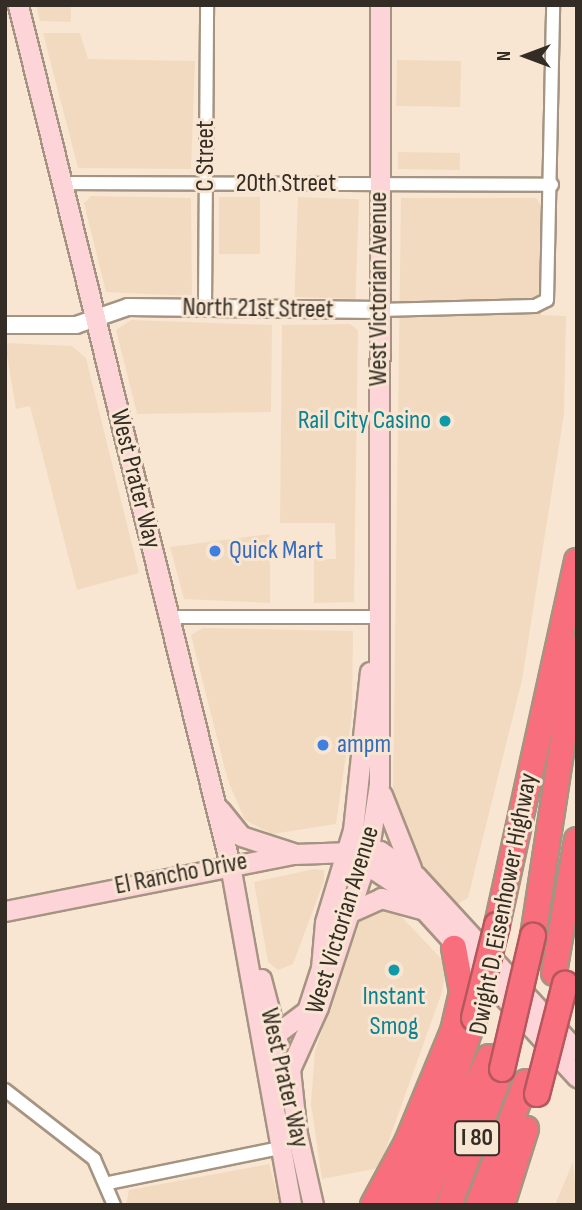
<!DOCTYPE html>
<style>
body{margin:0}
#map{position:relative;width:582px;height:1210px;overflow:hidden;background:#f8e6d2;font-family:"Sofia Sans Condensed",sans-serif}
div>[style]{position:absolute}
.built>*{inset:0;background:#f2dac1;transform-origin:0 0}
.roads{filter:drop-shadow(2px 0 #a59481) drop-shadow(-2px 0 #a59481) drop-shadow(0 2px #a59481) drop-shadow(0 -2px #a59481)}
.minor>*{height:12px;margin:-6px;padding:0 6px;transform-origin:6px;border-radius:6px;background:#fff}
.tertiary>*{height:16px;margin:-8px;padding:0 8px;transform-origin:8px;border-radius:8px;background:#fff}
.secondary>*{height:19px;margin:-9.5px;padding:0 9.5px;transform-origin:9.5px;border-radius:9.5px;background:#fdd4d8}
.motorway>*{height:24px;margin:-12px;padding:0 12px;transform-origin:12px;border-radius:12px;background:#f96e7c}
.bridges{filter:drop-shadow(2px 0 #b4575e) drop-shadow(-2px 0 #b4575e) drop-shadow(0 2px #b4575e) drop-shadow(0 -2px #b4575e)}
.motorway-bridge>*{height:24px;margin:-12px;padding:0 12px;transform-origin:12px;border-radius:12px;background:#f96e7c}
.dots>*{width:19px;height:19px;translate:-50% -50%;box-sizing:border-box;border:4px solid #f8e6d2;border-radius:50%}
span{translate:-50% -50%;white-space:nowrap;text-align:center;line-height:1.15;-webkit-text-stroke:6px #f8e6d2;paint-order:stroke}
.shield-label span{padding:2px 5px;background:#f8e6d2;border:2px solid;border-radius:5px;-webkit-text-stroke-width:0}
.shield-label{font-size:24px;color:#342d26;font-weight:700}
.street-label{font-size:26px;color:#342d26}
.culture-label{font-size:26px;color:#0d838f}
.right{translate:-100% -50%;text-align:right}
.shop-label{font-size:26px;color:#366cbe}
.left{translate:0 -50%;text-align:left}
.frame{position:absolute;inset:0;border:7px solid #342d26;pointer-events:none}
.north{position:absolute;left:491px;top:21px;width:70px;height:70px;-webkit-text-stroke:5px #f8e6d2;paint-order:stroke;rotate:270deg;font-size:19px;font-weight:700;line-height:28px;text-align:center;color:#342d26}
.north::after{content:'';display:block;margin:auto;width:24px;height:32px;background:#342d26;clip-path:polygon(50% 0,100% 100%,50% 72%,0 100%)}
</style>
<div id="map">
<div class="built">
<div style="clip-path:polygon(36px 5px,71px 5px,71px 22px,40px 21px)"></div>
<div style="clip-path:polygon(43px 33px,80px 33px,88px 59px,195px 61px,191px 169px,78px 168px)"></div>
<div style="left:397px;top:60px;width:64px;height:46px;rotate:1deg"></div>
<div style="left:398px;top:152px;width:62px;height:17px;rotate:1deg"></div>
<div style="clip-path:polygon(91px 196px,191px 198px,192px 296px,106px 292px,84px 203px)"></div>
<div style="left:260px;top:197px;width:57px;height:41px;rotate:90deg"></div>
<div style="left:298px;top:197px;width:61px;height:100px;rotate:2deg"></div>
<div style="clip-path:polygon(401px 198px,536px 198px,541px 205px,541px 315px,566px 316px,564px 414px,522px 680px,468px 898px,458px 904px,419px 862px,393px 797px)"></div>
<div style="clip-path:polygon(131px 320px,272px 325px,271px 412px,137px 414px,116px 330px)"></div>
<div style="clip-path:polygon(282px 325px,350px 324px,358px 330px,354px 602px,314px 603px,314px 559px,336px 559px,335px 523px,280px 523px)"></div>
<div style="clip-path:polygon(5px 343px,72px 346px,86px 358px,139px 573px,77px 590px,30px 406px,16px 409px)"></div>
<div style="clip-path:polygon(270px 534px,270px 603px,184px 599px,170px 547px)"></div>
<div style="clip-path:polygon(203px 628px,353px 631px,352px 714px,336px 824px,272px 834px,245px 820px,228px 781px,191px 635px)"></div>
<div style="clip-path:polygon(314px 869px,324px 870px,324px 881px,293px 964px,278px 970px,268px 962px,254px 882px)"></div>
<div style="clip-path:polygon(378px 905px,397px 912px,447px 965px,442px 992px,379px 1168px,322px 1179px,311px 1104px,315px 1051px,362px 915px)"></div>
<div style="clip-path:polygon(573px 1162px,577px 1205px,555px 1205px)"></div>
<div style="clip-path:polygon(269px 1164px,280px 1205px,126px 1205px,129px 1190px)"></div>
</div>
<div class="roads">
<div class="minor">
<div style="left:61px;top:183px;width:491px;rotate:0.2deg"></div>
<div style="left:205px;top:307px;width:302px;rotate:-89.6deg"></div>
<div style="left:379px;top:310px;width:156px;rotate:-1.5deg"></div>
<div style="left:535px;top:306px;width:13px;rotate:-27deg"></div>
<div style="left:547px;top:300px;width:295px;rotate:-88.8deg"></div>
<div style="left:168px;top:617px;width:210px"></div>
<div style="left:5px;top:1090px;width:113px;rotate:37.8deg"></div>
<div style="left:94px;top:1159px;width:50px;rotate:66.5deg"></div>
<div style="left:109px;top:1183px;width:174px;rotate:-11.6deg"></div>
</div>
<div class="tertiary">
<div style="left:5px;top:325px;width:71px"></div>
<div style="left:76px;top:325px;width:55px;rotate:-19.1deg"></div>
<div style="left:128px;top:307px;width:251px;rotate:0.7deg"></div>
</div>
<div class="secondary">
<div style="left:18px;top:5px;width:886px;rotate:76.15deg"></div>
<div style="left:230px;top:865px;width:345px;rotate:79.8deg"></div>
<div style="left:382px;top:795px;width:79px;rotate:68.3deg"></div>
<div style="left:220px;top:810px;width:33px;rotate:51deg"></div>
<div style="left:241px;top:836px;width:55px;rotate:18.1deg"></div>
<div style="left:368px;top:855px;width:17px;rotate:65deg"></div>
<div style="left:375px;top:870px;width:40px;rotate:34deg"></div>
<div style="left:408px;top:892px;width:251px;rotate:47.6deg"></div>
<div style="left:5px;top:911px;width:295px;rotate:-11.2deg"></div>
<div style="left:294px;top:854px;width:86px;rotate:-2deg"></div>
<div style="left:380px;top:851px;width:44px;rotate:34.8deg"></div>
<div style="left:416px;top:876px;width:238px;rotate:47.4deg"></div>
<div style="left:348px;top:913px;width:36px;rotate:-24deg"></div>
<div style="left:381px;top:898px;width:41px;rotate:15.4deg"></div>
<div style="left:261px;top:979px;width:67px;rotate:75.3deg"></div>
<div style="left:269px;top:1066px;width:33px;rotate:-78deg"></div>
<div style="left:276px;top:1034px;width:39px;rotate:-37deg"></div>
<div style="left:307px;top:1011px;width:45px;rotate:-72deg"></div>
<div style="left:321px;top:968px;width:46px;rotate:-85deg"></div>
<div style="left:325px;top:922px;width:96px;rotate:-73.1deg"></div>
<div style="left:353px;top:830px;width:159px;rotate:-83.9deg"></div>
<div style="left:295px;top:1125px;width:82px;rotate:77.3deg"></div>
<div style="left:297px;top:1136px;width:67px;rotate:-96deg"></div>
<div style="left:290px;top:1069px;width:68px;rotate:-65.7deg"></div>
<div style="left:318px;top:1007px;width:160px;rotate:-71.8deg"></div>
<div style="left:368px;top:855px;width:72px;rotate:-81.2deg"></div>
<div style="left:379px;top:784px;width:779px;rotate:-89.93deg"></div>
</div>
<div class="motorway">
<div style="left:497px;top:925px;width:373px;rotate:-77.6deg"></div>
<div style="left:533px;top:936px;width:291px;rotate:-81.3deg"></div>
<div style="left:554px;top:973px;width:135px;rotate:-80.2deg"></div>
<div style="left:373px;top:1205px;width:72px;rotate:-61.6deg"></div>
<div style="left:407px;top:1142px;width:120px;rotate:-67.5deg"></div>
<div style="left:453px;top:1031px;width:40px;rotate:-77deg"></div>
<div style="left:462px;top:992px;width:45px;rotate:-100.3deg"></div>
<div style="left:396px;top:1205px;width:89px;rotate:-62.6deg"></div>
<div style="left:437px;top:1126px;width:114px;rotate:-71.1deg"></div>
<div style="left:421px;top:1205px;width:163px;rotate:-65.3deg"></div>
<div style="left:449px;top:1205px;width:146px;rotate:-68.7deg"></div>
<div style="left:478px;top:1205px;width:132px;rotate:-68.7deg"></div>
<div style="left:502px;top:1205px;width:80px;rotate:-72.5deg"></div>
</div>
</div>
<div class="bridges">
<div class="motorway-bridge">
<div style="left:474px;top:1018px;width:96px;rotate:-76.1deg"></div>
<div style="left:502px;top:1069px;width:137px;rotate:-76.9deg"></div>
<div style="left:537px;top:1094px;width:114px;rotate:-75.7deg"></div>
</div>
</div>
<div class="dots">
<div style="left:445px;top:421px;background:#0f9aa8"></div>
<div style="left:215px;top:551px;background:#3f7fe0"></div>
<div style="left:323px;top:745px;background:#3f7fe0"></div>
<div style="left:394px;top:970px;background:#0f9aa8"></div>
</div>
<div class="shield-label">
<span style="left:477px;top:1138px">I 80</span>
</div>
<div class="street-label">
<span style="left:206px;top:156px;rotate:-90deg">C Street</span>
<span style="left:286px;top:184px">20th Street</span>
<span style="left:379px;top:289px;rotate:-90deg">West Victorian Avenue</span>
<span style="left:258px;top:309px;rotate:1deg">North 21st Street</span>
<span style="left:135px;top:479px;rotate:76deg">West Prater Way</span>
<span style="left:181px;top:874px;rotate:-11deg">El Rancho Drive</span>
<span style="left:504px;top:904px;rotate:-79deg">Dwight D. Eisenhower Highway</span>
<span style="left:343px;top:920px;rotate:-73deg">West Victorian Avenue</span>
<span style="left:284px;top:1078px;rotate:77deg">West Prater Way</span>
</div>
<div class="culture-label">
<span class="right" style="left:431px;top:421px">Rail City Casino</span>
<span style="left:394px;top:1012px">Instant<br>Smog</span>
</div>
<div class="shop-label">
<span class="left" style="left:229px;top:551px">Quick Mart</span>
<span class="left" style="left:337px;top:745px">ampm</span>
</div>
<div class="frame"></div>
<div class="north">N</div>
</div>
